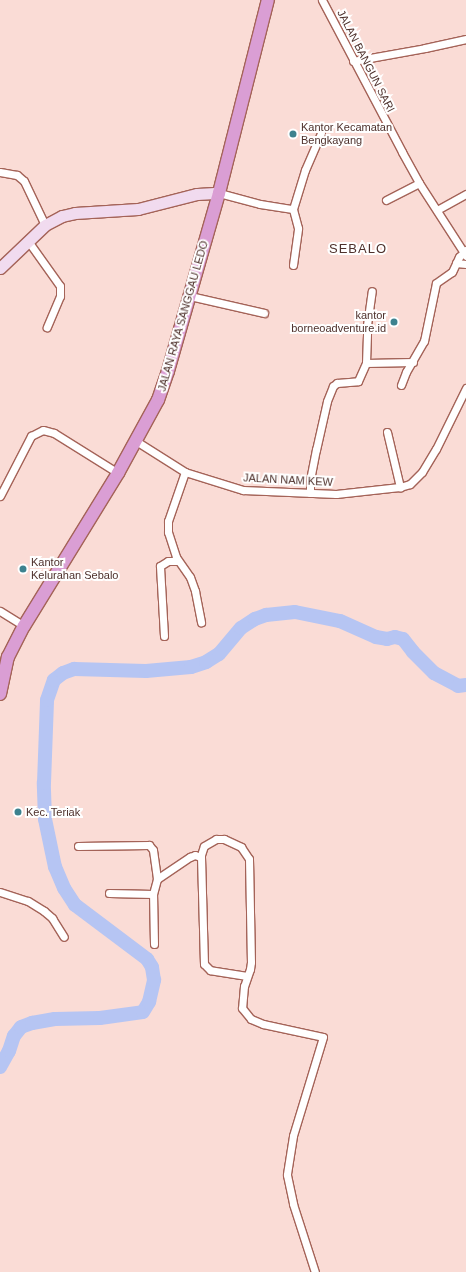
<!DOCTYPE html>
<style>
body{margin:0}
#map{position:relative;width:466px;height:1272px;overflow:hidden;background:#fadcd6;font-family:Arial,sans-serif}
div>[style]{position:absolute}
.river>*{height:14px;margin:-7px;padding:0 7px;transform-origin:7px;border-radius:7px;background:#b6c5f3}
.roads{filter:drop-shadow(1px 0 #a46358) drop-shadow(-1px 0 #a46358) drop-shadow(0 1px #a46358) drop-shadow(0 -1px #a46358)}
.minor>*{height:7px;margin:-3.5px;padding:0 3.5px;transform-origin:3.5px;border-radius:3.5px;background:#fff}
.secondary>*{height:11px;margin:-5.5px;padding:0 5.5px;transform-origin:5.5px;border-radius:5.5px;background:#f1dbef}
.trunk>*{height:12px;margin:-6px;padding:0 6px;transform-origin:6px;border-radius:6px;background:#da9ed4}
.dots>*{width:11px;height:11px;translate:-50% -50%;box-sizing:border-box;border:2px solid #fff;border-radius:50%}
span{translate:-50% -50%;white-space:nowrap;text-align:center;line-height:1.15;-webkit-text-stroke:4px #fff;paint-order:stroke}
.street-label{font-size:11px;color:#4e312c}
.poi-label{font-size:11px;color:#4e312c}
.left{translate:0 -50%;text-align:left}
.right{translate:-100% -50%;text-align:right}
.quarter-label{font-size:13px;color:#4e312c;letter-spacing:1px}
</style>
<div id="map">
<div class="river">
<div style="left:0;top:1067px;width:18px;rotate:-61deg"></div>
<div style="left:9px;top:1051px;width:16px;rotate:-72deg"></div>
<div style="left:14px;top:1036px;width:11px;rotate:-52deg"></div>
<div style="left:21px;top:1027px;width:12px;rotate:-20deg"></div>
<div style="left:32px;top:1023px;width:23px;rotate:-10deg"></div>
<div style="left:55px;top:1019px;width:45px;rotate:-1.3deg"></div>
<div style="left:100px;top:1018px;width:43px;rotate:-7.9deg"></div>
<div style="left:143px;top:1012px;width:12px;rotate:-59deg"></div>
<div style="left:149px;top:1002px;width:23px;rotate:-77deg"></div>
<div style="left:154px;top:980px;width:13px;rotate:-99deg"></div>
<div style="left:152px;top:967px;width:9px;rotate:-122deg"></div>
<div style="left:147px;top:959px;width:90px;rotate:-143.1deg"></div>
<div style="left:75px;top:905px;width:20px;rotate:-123deg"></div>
<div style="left:64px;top:888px;width:23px;rotate:-113deg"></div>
<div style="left:55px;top:867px;width:49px;rotate:-101.8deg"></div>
<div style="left:45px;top:819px;width:36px;rotate:-92deg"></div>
<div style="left:44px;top:783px;width:83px;rotate:-87.9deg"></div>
<div style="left:47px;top:700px;width:21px;rotate:-71deg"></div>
<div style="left:54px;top:680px;width:11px;rotate:-38deg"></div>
<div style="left:63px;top:673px;width:12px;rotate:-20deg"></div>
<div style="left:74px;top:669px;width:72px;rotate:1.6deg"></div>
<div style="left:146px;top:671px;width:45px;rotate:-5.1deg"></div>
<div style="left:191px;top:667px;width:16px;rotate:-18deg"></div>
<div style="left:206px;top:662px;width:15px;rotate:-32deg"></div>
<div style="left:219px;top:654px;width:34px;rotate:-50deg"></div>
<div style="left:241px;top:628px;width:17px;rotate:-33deg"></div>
<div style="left:255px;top:619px;width:12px;rotate:-20deg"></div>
<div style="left:266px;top:615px;width:29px;rotate:-6deg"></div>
<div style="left:295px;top:612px;width:46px;rotate:11.3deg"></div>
<div style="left:340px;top:621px;width:39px;rotate:24deg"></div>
<div style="left:376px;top:637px;width:11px;rotate:10deg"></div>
<div style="left:387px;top:639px;width:8px;rotate:-14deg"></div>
<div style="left:395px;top:637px;width:8px;rotate:14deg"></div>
<div style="left:403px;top:639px;width:16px;rotate:52deg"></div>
<div style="left:413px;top:652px;width:30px;rotate:45deg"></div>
<div style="left:434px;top:673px;width:27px;rotate:28deg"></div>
<div style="left:458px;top:686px;width:8px;rotate:-7deg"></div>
</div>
<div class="roads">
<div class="minor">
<div style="left:322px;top:0;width:172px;rotate:62.2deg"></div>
<div style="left:402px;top:152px;width:35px;rotate:61deg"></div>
<div style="left:419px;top:183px;width:87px;rotate:57.2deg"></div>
<div style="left:353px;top:61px;width:73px;rotate:-10.2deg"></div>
<div style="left:425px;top:48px;width:42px;rotate:-12.4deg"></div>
<div style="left:0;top:172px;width:17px;rotate:10deg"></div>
<div style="left:17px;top:175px;width:9px;rotate:41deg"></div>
<div style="left:24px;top:181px;width:49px;rotate:64.5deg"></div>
<div style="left:219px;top:193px;width:42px;rotate:15deg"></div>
<div style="left:260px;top:204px;width:33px;rotate:9deg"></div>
<div style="left:293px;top:209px;width:41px;rotate:-72.9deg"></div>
<div style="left:305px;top:170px;width:40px;rotate:-66.6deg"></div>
<div style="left:386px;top:200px;width:37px;rotate:-27deg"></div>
<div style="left:437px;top:210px;width:33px;rotate:-29deg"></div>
<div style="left:28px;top:241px;width:55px;rotate:54.6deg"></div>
<div style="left:60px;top:286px;width:10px;rotate:90deg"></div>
<div style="left:60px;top:296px;width:34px;rotate:113deg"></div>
<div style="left:456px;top:263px;width:10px;rotate:6deg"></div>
<div style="left:293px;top:265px;width:37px;rotate:-82deg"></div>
<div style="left:298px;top:228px;width:20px;rotate:-105deg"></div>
<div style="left:190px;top:296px;width:76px;rotate:12.9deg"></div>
<div style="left:366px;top:363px;width:38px;rotate:-88deg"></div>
<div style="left:367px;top:325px;width:34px;rotate:-82deg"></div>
<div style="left:401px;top:385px;width:14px;rotate:-69deg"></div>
<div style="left:406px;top:372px;width:36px;rotate:-60deg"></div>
<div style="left:424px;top:341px;width:59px;rotate:-78.3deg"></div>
<div style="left:436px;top:283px;width:19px;rotate:-35deg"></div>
<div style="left:452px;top:272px;width:17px;rotate:-65deg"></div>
<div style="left:459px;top:257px;width:10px;rotate:-45deg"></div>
<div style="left:387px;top:432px;width:57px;rotate:76.7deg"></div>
<div style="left:136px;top:441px;width:58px;rotate:32.3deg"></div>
<div style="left:185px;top:472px;width:61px;rotate:17.2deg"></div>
<div style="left:243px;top:490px;width:93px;rotate:2.5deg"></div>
<div style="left:336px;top:494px;width:64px;rotate:-6.2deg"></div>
<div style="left:400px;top:487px;width:10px;rotate:-17deg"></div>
<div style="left:410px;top:484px;width:17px;rotate:-45deg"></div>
<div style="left:422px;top:472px;width:27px;rotate:-59deg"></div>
<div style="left:436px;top:449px;width:68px;rotate:-63.8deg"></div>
<div style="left:185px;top:472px;width:52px;rotate:109.1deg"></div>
<div style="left:168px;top:521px;width:11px;rotate:90deg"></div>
<div style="left:168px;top:532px;width:26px;rotate:72deg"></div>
<div style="left:176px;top:557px;width:24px;rotate:55deg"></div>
<div style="left:190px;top:577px;width:15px;rotate:70deg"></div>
<div style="left:195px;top:591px;width:32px;rotate:79deg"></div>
<div style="left:310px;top:493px;width:13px;rotate:-90deg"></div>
<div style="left:310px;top:480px;width:31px;rotate:-79deg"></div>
<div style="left:316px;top:450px;width:50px;rotate:-77.3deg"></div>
<div style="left:327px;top:401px;width:16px;rotate:-68deg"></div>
<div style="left:333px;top:386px;width:5px;rotate:-37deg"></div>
<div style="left:337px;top:383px;width:21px;rotate:-5deg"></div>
<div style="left:358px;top:381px;width:20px;rotate:-66deg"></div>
<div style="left:366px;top:363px;width:47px;rotate:-1.2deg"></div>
<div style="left:0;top:496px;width:68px;rotate:-62.7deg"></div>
<div style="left:31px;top:436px;width:13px;rotate:-27deg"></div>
<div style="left:43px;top:430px;width:11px;rotate:15deg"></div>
<div style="left:54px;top:433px;width:75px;rotate:32deg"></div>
<div style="left:0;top:611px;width:28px;rotate:32deg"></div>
<div style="left:164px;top:636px;width:70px;rotate:-93.3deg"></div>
<div style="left:160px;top:566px;width:9px;rotate:-32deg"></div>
<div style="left:168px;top:561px;width:10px"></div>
<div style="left:78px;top:846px;width:71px;rotate:-0.8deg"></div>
<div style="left:149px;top:845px;width:6px;rotate:51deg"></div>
<div style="left:153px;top:850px;width:29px;rotate:82deg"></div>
<div style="left:0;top:892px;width:29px;rotate:18deg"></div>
<div style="left:28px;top:901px;width:19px;rotate:32deg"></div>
<div style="left:44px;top:911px;width:11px;rotate:41deg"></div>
<div style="left:52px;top:918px;width:22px;rotate:58deg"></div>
<div style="left:109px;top:893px;width:44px;rotate:1.3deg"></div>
<div style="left:154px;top:944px;width:50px;rotate:-91.1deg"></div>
<div style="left:153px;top:894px;width:16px;rotate:-75deg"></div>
<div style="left:157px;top:879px;width:40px;rotate:-34deg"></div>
<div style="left:190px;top:857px;width:5px;rotate:-22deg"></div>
<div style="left:195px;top:855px;width:5px;rotate:22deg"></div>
<div style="left:247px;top:976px;width:37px;rotate:-171deg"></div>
<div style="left:210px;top:970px;width:8px;rotate:-135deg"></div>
<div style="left:204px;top:964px;width:109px;rotate:-91.6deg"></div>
<div style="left:201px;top:855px;width:9px;rotate:-72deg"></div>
<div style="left:204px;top:846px;width:14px;rotate:-30deg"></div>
<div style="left:216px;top:839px;width:8px"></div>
<div style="left:224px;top:839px;width:19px;rotate:25deg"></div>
<div style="left:241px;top:847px;width:14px;rotate:56deg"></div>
<div style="left:249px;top:859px;width:103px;rotate:88.9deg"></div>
<div style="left:251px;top:962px;width:7px;rotate:98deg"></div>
<div style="left:250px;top:969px;width:18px;rotate:109deg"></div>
<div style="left:244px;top:986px;width:22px;rotate:95deg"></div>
<div style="left:242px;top:1008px;width:14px;rotate:51deg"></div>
<div style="left:251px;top:1019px;width:13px;rotate:23deg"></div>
<div style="left:263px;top:1024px;width:61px;rotate:12.2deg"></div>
<div style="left:323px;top:1037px;width:103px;rotate:106.9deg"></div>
<div style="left:293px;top:1136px;width:39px;rotate:99deg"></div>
<div style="left:287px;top:1175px;width:30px;rotate:78deg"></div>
<div style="left:293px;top:1204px;width:71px;rotate:72.1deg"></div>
</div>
<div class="secondary">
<div style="left:0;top:268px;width:62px;rotate:-43.7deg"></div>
<div style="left:45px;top:225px;width:19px;rotate:-28deg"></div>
<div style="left:62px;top:216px;width:13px;rotate:-13deg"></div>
<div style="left:75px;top:213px;width:63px;rotate:-3.6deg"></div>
<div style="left:138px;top:209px;width:61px;rotate:-14.3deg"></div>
<div style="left:197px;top:194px;width:22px;rotate:-3deg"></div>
</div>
<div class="trunk">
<div style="left:0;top:694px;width:38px;rotate:-78deg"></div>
<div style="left:8px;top:657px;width:35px;rotate:-63deg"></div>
<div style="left:24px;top:626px;width:180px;rotate:-58.4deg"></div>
<div style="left:118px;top:473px;width:83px;rotate:-61.3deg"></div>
<div style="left:158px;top:400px;width:31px;rotate:-71deg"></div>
<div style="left:168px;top:371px;width:185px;rotate:-74deg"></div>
<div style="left:219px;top:193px;width:199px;rotate:-75.8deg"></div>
</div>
</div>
<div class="dots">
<div style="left:293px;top:134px;background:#3d828f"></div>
<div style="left:394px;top:322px;background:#3d828f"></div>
<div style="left:23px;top:569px;background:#3d828f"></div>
<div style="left:18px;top:812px;background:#3d828f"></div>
</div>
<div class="street-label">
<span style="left:366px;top:61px;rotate:63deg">JALAN BANGUN SARI</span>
<span style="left:183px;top:316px;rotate:-74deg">JALAN RAYA SANGGAU LEDO</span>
<span style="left:288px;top:480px;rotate:3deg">JALAN NAM KEW</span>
</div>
<div class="poi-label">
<span class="left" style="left:301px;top:134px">Kantor Kecamatan<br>Bengkayang</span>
<span class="right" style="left:386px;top:322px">kantor<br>borneoadventure.id</span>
<span class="left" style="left:31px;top:569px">Kantor<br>Kelurahan Sebalo</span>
<span class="left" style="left:26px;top:812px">Kec. Teriak</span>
</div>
<div class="quarter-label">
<span style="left:358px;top:249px">SEBALO</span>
</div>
</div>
